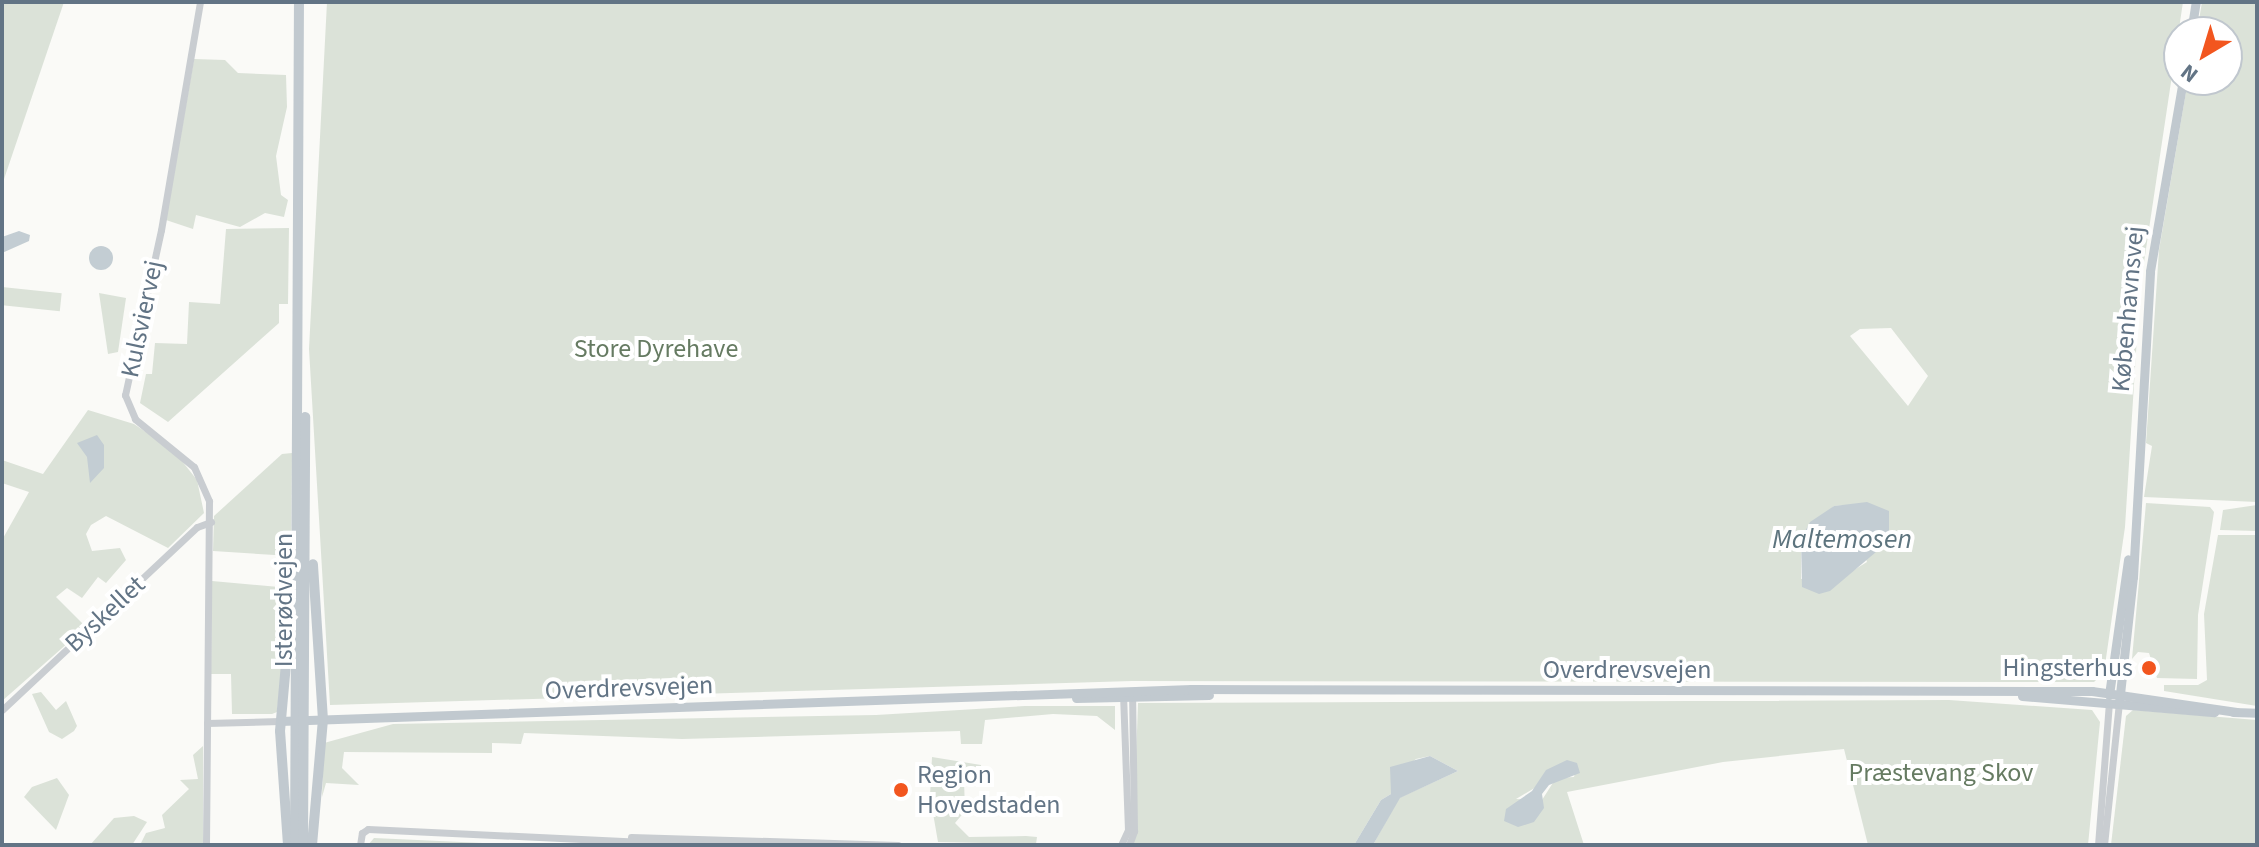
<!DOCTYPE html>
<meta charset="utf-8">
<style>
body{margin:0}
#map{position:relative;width:2259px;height:847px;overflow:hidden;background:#fafaf7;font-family:"Source Sans 3",sans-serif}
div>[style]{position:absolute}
.green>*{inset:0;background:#dbe2d8;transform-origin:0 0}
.water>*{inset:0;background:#c3cdd3}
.round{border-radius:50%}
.minor>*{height:7px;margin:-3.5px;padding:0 3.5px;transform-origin:3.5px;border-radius:3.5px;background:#c9cdd1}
.major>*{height:9px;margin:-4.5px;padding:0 4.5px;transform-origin:4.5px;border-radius:4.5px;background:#c1c9cf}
.highway>*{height:10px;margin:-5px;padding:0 5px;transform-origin:5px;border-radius:5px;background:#c1c9cf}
.dots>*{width:22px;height:22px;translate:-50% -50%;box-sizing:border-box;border:4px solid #fff;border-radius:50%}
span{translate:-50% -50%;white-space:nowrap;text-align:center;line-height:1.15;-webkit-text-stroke:8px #fff;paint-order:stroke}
.street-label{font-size:26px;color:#627485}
.park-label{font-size:26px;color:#667b62}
.poi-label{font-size:26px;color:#627485}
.right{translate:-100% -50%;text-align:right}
.left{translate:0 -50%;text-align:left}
.water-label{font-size:28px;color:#5d747e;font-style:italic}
.frame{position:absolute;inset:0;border:4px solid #627485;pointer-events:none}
.north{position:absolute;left:2163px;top:16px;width:80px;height:80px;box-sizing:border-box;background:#fff;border:2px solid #c0c7ce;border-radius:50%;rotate:218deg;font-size:22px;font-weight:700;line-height:32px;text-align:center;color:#627485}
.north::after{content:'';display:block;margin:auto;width:28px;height:36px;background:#f2561f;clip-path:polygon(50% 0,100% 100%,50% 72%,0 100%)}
</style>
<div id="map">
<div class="green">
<div style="clip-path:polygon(2px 2px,64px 2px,2px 185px)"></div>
<div style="clip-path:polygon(evenodd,327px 2px,2183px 2px,2140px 289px,2125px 527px,2104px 672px,2094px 682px,2079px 682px,1132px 681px,330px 705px,309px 349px,327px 2px,1891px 328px,1928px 376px,1908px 406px,1850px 336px,1860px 329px,1891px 328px,327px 2px,1847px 505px,1867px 562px,1844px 576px,1801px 579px,1801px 539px,1834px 506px,1847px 505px)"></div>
<div style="clip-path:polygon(2202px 2px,2257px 2px,2257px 502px,2144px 497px,2152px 446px,2146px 443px,2159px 250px,2188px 80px,2227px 80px,2227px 32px,2197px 32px)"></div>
<div style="clip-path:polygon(194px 59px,225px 60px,238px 73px,286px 75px,287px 107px,276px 156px,281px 195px,288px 200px,284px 217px,265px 213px,240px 227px,196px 215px,193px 229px,166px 220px)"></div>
<div style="clip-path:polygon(289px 228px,288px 304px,279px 304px,279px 323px,168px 422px,140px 403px,146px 374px,152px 374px,155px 343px,187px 344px,189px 302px,220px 304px,226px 229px)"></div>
<div style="left:2px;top:287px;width:60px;height:18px;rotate:6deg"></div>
<div style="clip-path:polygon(99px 293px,126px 298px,118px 352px,108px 354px)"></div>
<div style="clip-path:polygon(88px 410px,134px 424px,174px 451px,197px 480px,204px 513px,168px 548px,106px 516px,91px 525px,86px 534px,92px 551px,120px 548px,126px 560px,106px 583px,98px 577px,82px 598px,67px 588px,56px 597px,86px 627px,2px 701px,2px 540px,29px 492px,2px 483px,2px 460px,43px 474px)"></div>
<div style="clip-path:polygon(292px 453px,291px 556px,213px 551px,214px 516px,282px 454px)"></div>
<div style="clip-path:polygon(2146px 503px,2210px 507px,2214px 512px,2198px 615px,2197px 679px,2157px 678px,2149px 653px,2138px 652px,2132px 659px)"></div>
<div style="clip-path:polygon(2257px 505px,2257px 531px,2220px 530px,2223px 510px)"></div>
<div style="clip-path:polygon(2218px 535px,2257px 535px,2257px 706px,2164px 691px,2164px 685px,2198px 685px,2207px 680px,2204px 614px)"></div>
<div style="clip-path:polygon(212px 581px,290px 588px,277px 712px,272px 714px,232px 714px,231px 674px,211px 674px)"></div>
<div style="clip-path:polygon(41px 692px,56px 710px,66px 701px,77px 726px,74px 731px,62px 739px,49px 732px,32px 694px)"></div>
<div style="clip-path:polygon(evenodd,1949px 700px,2092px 710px,2100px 722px,2088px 845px,1868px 845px,1844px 749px,1723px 762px,1567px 792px,1584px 845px,1373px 845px,1399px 798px,1458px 771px,1430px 756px,1416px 759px,1392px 780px,1391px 794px,1381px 800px,1354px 845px,1133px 845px,1138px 703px,1949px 700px,1577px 763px,1574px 777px,1556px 778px,1542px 800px,1516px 799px,1577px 763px)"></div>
<div style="clip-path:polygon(1025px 706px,1115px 706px,1115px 730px,1097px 716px,1053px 714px,985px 720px,982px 744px,961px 744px,960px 731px,682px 739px,524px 733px,521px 744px,492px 743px,492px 753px,344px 752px,342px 768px,359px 785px,326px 783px,322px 797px,324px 743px,393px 724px,876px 715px)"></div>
<div style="clip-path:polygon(2133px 710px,2257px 720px,2257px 845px,2111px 845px,2126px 716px)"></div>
<div style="clip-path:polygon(203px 746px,203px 845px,140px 845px,146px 833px,165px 828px,162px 815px,189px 789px,180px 780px,198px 779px,193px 755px)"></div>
<div style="clip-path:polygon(932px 757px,981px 765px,982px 777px,964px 780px,965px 811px,955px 823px,969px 837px,1026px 836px,1037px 837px,1036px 844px,938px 842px,930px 796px)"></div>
<div style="clip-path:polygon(57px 778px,69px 795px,56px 830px,24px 797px,32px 787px)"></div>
<div style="clip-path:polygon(134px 816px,147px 822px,132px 845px,90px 845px,114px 818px)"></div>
<div style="clip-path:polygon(374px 838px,524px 845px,368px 845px)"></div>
</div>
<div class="water">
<div style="clip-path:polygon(19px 231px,30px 235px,29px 241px,2px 253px,2px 237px)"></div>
<div class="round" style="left:89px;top:246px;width:24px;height:24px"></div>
<div style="clip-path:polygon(97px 435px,104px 445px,104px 468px,90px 483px,87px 457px,77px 443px)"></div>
<div style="clip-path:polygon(1867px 502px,1889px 511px,1889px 541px,1830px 591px,1819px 594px,1802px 587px,1801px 539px,1810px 522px,1834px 506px)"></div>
<div style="clip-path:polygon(1430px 756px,1458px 771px,1400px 798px,1373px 845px,1354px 845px,1381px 800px,1391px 794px,1390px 767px)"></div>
<div style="clip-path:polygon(1567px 760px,1577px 763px,1580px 773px,1549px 785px,1542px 794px,1544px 808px,1534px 822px,1518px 827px,1504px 821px,1506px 809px,1532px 791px,1546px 770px)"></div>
</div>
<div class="minor">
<div style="left:200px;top:2px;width:231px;rotate:99.7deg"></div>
<div style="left:161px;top:230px;width:169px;rotate:102.3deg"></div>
<div style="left:125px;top:395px;width:26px;rotate:67deg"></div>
<div style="left:135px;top:419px;width:76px;rotate:39.1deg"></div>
<div style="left:194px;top:467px;width:37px;rotate:66deg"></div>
<div style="left:209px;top:501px;width:344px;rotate:90.5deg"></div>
<div style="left:2px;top:710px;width:267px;rotate:-43.2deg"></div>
<div style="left:197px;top:527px;width:15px;rotate:-20deg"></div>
<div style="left:207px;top:723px;width:73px;rotate:-1.6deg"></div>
<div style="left:631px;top:837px;width:267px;rotate:1.7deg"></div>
<div style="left:360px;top:845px;width:12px;rotate:-81deg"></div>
<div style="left:362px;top:833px;width:7px;rotate:-34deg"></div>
<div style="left:368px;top:829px;width:334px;rotate:2.7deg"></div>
<div style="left:1121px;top:845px;width:17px;rotate:-65deg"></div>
<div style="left:1128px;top:830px;width:137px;rotate:-92.1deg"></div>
<div style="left:1129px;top:845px;width:15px;rotate:-70deg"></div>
<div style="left:1134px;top:831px;width:139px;rotate:-90.8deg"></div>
<div style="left:2098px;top:845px;width:142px;rotate:-85.6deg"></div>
<div style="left:2104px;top:845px;width:143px;rotate:-84deg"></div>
</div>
<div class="major">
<div style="left:2191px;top:32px;width:30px;rotate:-81deg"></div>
<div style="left:2109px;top:695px;width:137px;rotate:-82deg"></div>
<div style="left:2022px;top:696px;width:193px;rotate:4.8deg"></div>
<div style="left:1076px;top:698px;width:133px;rotate:-1.3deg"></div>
<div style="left:2119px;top:703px;width:127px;rotate:-83.7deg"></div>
<div style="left:2133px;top:577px;width:306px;rotate:-86.8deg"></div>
<div style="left:2150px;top:271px;width:194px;rotate:-80.2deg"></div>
<div style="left:2233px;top:712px;width:24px;rotate:2deg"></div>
<div style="left:280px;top:721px;width:912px;rotate:-2.01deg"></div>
<div style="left:1191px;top:689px;width:901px;rotate:0.13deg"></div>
<div style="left:2092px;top:691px;width:146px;rotate:8.3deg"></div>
</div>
<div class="highway">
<div style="left:288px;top:845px;width:114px;rotate:-94deg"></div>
<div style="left:280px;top:731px;width:148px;rotate:-84.9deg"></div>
<div style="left:295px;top:845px;width:843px;rotate:-89.73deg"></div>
<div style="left:303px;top:845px;width:428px;rotate:-89.7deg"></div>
<div style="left:312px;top:845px;width:125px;rotate:-85deg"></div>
<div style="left:323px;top:720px;width:156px;rotate:-93.7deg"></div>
</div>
<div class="dots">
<div style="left:2149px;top:668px;background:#f2561f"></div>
<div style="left:901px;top:790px;background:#f2561f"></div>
</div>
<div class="street-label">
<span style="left:2128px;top:309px;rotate:-85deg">Københavnsvej</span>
<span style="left:142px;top:319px;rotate:-78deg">Kulsviervej</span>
<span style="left:284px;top:600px;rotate:-90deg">Isterødvejen</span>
<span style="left:105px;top:614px;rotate:-43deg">Byskellet</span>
<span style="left:1627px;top:670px">Overdrevsvejen</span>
<span style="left:629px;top:688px;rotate:-2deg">Overdrevsvejen</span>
</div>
<div class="park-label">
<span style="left:656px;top:349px">Store Dyrehave</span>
<span style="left:1941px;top:773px">Præstevang Skov</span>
</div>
<div class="poi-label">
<span class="right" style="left:2133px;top:668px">Hingsterhus</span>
<span class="left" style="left:917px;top:790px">Region<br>Hovedstaden</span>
</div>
<div class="water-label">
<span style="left:1842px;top:539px">Maltemosen</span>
</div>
<div class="frame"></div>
<div class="north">N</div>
</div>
